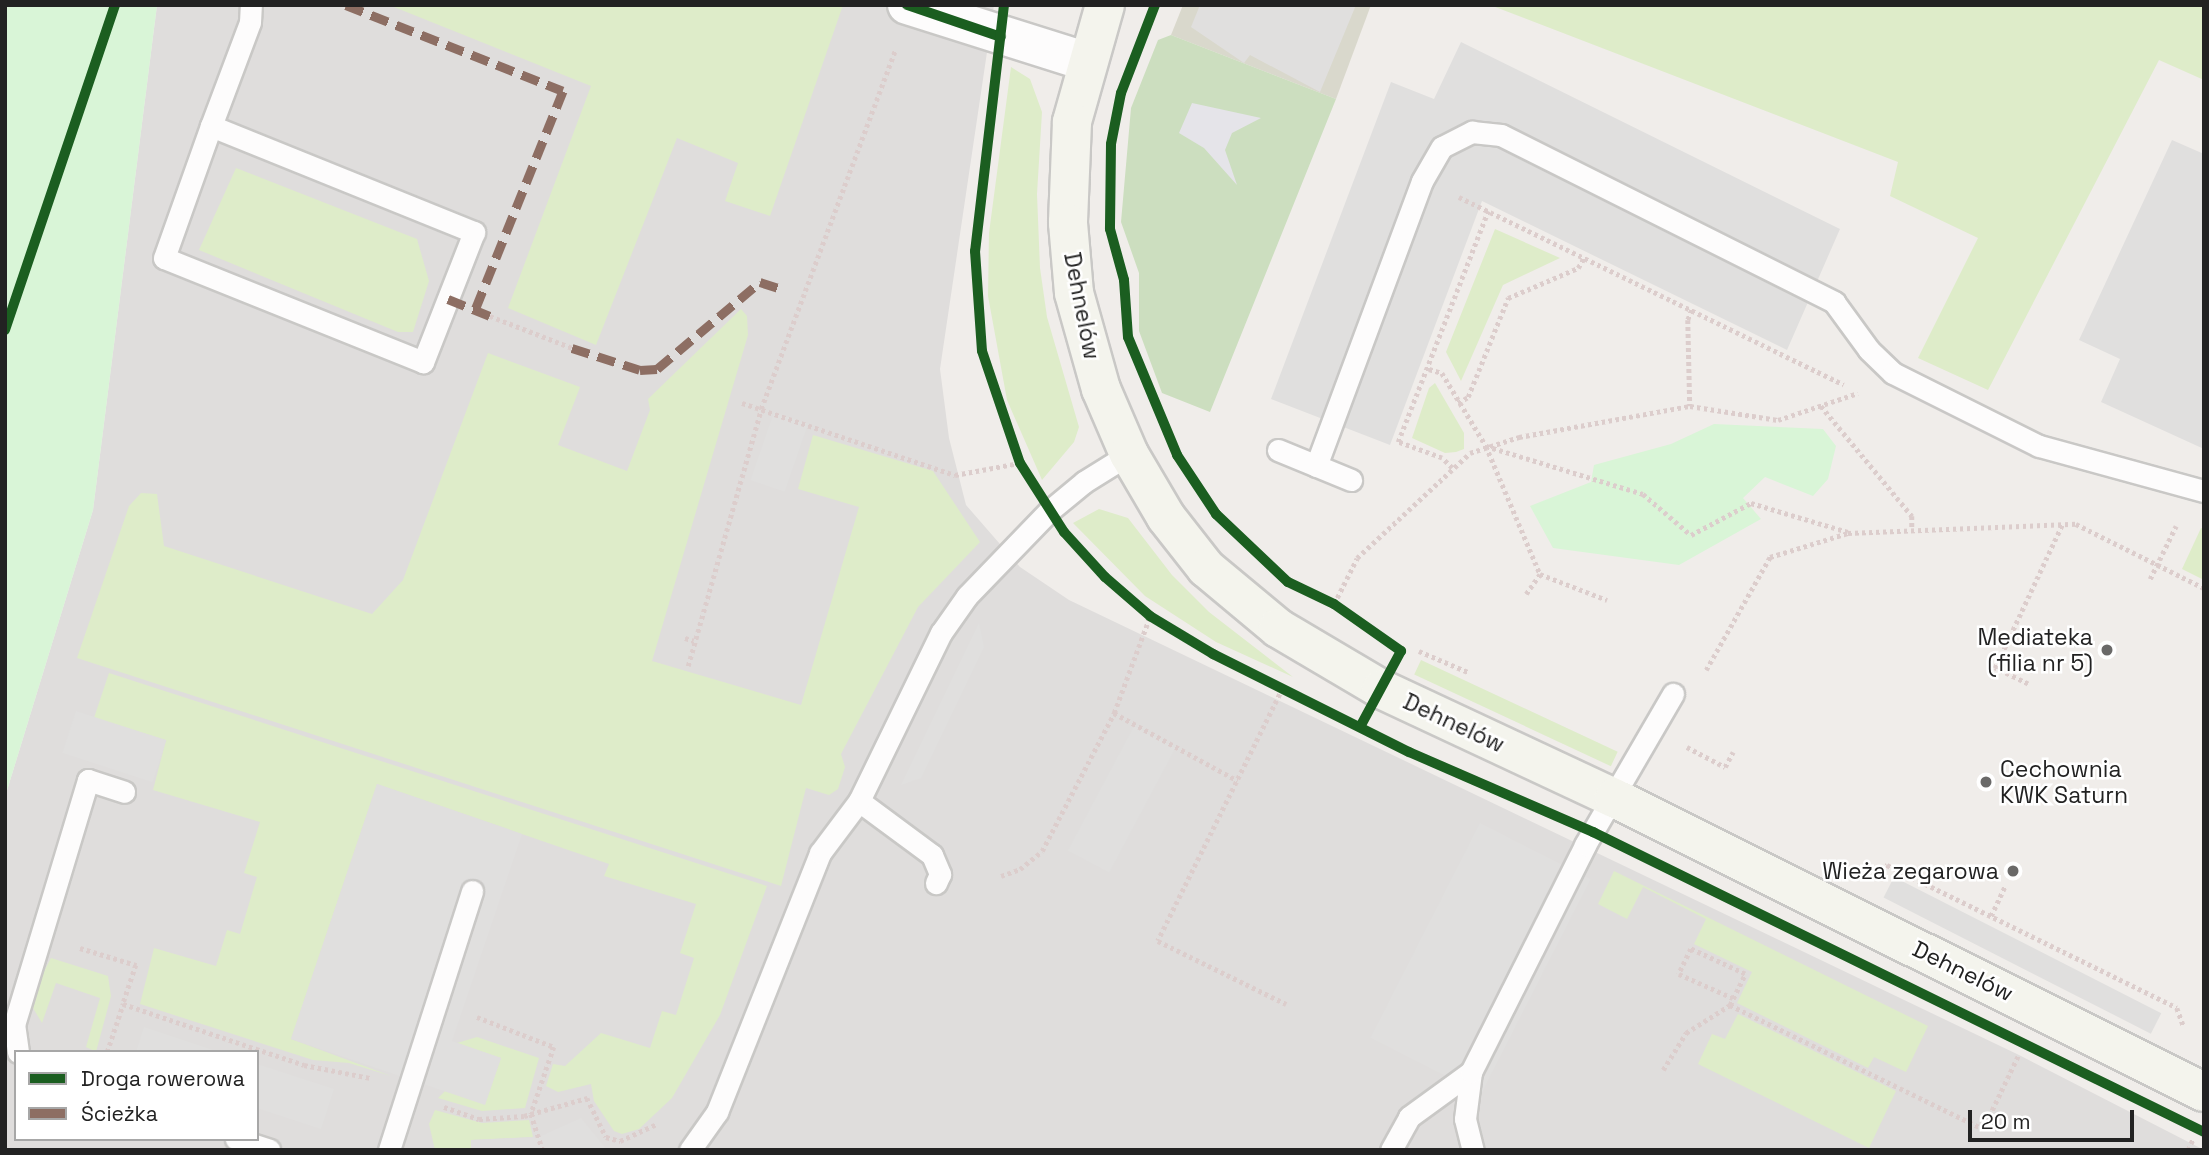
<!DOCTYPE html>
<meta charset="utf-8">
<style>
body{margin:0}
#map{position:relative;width:2209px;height:1155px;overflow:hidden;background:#f0edea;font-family:"Space Grotesk",sans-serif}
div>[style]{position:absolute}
.residential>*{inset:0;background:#dfdddc}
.construction>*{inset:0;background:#d9d8cc}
.grass>*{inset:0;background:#deecc9;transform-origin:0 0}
.forest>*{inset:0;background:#ccdebf}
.park>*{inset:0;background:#d9f5d7}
.parking>*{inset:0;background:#e0dfde;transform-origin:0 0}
.plaza>*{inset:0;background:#e5e4e9}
.path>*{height:4.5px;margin-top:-2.25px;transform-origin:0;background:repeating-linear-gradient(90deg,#dccdcc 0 3.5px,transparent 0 7px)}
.roads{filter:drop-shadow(2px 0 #c9c8c6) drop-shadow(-2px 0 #c9c8c6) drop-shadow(0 2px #c9c8c6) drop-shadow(0 -2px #c9c8c6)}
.lane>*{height:21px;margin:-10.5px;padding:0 10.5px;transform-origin:10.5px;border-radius:10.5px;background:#fdfcfc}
.street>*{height:38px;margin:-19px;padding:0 19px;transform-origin:19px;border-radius:19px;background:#fdfcfc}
.secondary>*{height:38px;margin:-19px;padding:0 19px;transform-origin:19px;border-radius:19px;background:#f4f4ed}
.quiet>*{height:9px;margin-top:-4.5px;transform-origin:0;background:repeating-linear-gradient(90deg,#8d6e63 0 18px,transparent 0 27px)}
.cycleway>*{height:10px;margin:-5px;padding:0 5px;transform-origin:5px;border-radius:5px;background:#1b5e20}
.dots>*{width:19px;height:19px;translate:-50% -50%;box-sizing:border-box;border:4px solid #fff;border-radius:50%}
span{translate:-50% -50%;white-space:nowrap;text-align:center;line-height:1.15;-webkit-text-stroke:5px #fff;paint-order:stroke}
.street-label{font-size:23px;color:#222}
.poi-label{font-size:23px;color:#222}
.right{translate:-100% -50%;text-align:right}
.left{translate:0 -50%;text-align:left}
.frame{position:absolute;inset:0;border:7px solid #222;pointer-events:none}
.legend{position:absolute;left:14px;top:1050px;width:245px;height:91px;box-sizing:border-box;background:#fff;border:2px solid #a7a7a7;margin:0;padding:9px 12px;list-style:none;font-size:21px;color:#222}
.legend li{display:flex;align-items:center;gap:14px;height:35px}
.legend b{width:35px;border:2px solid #a7a7a7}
.scale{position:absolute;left:1968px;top:1110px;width:166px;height:32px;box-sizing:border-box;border:4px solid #222;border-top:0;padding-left:9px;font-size:21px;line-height:24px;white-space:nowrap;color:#222;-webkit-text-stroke:5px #fff;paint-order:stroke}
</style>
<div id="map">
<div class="residential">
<div style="clip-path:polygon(evenodd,157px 5px,994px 5px,940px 369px,949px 438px,966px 505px,1020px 567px,1069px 600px,2019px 1055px,2204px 1150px,5px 1150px,5px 797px,93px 510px,157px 5px,16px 1052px,257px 1052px,257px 1139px,16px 1139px,16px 1052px)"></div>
</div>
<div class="construction">
<div style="clip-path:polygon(1183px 5px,1371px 5px,1336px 99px,1171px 35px)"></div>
</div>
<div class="grass">
<div style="clip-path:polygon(389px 5px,843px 5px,770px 216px,725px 201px,738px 163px,677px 138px,596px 345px,508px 308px,591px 86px)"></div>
<div style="clip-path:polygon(1490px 5px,2204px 5px,2204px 80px,2159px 60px,1988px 390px,1918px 358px,1978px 238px,1890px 196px,1898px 162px)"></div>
<div style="clip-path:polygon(1011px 67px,1030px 79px,1042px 112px,1037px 194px,1040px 268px,1047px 317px,1079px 427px,1074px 442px,1042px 480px,1007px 400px,988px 296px,989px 233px)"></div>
<div style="clip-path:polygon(236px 168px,417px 239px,429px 281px,413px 332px,398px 332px,199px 250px)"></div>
<div style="clip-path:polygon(1495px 229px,1560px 258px,1503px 285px,1461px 381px,1446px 352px)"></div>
<div style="clip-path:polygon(741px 309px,747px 316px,748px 335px,652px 661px,801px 705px,859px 507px,798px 489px,813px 435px,933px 471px,980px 542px,918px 607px,841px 754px,845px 767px,838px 789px,829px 795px,806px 788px,781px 886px,77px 658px,129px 506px,141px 493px,157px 494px,164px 546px,372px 614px,403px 580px,488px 353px,580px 387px,558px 445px,627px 471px,650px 410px,648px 399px)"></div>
<div style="clip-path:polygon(1435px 383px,1464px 433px,1464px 449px,1456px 452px,1445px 453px,1412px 438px,1429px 388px)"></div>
<div style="clip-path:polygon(1099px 509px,1128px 518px,1172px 575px,1209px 612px,1293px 677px,1216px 642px,1145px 596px,1073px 523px)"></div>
<div style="clip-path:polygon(2201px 528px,2204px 529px,2204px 580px,2182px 569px)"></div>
<div style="left:1421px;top:660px;width:217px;height:16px;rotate:25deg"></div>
<div style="clip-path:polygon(109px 673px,767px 886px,720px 1015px,672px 1098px,639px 1129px,622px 1134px,614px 1131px,594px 1101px,591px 1084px,558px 1092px,546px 1086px,553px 1064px,565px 1066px,601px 1033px,650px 1048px,662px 1011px,676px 1015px,694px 958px,680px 953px,696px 904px,604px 876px,609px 864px,377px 784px,291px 1039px,391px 1076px,349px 1063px,313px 1060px,140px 1004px,154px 948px,216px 966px,227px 930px,240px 934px,257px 877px,244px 873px,260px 822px,153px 790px,166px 740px,94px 718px)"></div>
<div style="clip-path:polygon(1614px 871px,1928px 1026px,1906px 1072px,1874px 1057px,1868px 1068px,1737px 1003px,1752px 972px,1694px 944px,1706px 919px,1643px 887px,1627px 919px,1598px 904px)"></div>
<div style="clip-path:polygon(51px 958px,108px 976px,111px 996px,96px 1052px,86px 1047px,100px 998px,56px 983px,42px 1023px,33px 1008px,33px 992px)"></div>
<div style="clip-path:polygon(1738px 1014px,1896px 1091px,1869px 1148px,1698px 1064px,1712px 1034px,1725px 1039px)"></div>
<div style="clip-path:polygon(477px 1037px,539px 1058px,525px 1108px,482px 1111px,438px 1098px,445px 1091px,485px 1104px,501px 1058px,457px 1043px)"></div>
<div style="clip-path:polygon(435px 1110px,482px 1123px,529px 1120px,533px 1137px,471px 1140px,471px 1150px,435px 1150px,429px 1124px)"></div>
</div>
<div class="forest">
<div style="clip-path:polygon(1171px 35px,1336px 99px,1210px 412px,1162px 393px,1139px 331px,1139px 273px,1121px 222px,1131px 108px,1158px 40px)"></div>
</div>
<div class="park">
<div style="clip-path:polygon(5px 5px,157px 5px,93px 510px,5px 797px)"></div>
<div style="clip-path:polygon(1714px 424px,1823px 429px,1836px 446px,1828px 479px,1813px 496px,1765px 477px,1743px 498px,1761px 519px,1679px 565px,1553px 548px,1530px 506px,1591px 482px,1594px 465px,1671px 444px)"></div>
</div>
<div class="parking">
<div style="clip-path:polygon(1200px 5px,1356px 5px,1320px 92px,1250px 55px,1244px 63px,1191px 27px)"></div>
<div style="clip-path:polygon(1461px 42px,1840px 229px,1787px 350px,1482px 201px,1390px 445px,1271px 399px,1391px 82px,1434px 99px)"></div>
<div style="clip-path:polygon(2172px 140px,2204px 154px,2204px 449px,2101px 402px,2120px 359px,2079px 340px)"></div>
<div style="left:774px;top:412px;width:36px;height:72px;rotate:19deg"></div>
<div style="clip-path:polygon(979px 623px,984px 647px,921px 778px,901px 785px)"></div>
<div style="left:76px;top:711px;width:95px;height:44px;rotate:18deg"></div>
<div style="left:1134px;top:726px;width:47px;height:141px;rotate:28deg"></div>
<div style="clip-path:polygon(377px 784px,522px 834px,452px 1041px,501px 1058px,485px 1105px,291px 1039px)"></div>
<div style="left:1480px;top:823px;width:124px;height:241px;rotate:27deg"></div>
<div style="left:1894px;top:877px;width:300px;height:23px;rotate:27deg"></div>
<div style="clip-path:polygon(144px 1027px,219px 1052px,136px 1052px)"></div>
<div style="clip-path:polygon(257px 1064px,334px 1089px,321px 1129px,257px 1108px)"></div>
<div style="clip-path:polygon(581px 1118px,607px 1150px,471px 1150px,471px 1140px,539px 1137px)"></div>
</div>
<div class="plaza">
<div style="clip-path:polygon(1192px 103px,1261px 118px,1232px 133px,1225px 150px,1237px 185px,1204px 148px,1179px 133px)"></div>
</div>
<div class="path">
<div style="left:1459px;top:197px;width:428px;rotate:26deg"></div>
<div style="left:1692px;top:310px;width:11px;rotate:112deg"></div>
<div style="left:1688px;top:320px;width:86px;rotate:88.7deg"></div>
<div style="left:1690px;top:406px;width:89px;rotate:9deg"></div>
<div style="left:1778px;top:420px;width:84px;rotate:-18.6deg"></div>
<div style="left:490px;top:316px;width:88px;rotate:21.3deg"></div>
<div style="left:1429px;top:369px;width:14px;rotate:17deg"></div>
<div style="left:1442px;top:373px;width:85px;rotate:58.9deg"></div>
<div style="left:1486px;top:446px;width:139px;rotate:67.1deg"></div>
<div style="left:1540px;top:574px;width:72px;rotate:21.2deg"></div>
<div style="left:742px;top:403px;width:225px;rotate:18.7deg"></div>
<div style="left:955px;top:475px;width:66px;rotate:-10.5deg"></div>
<div style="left:1458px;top:403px;width:12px;rotate:-31deg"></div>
<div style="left:1468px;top:397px;width:107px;rotate:-68deg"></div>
<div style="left:1508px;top:298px;width:76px;rotate:-23.2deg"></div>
<div style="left:1578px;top:268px;width:12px;rotate:-59deg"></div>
<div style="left:1821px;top:406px;width:143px;rotate:50.4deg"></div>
<div style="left:1912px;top:516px;width:11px;rotate:90deg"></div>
<div style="left:1486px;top:446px;width:164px;rotate:17deg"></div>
<div style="left:1643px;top:494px;width:63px;rotate:40.5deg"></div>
<div style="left:1691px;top:535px;width:68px;rotate:-28.1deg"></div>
<div style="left:1751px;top:503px;width:101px;rotate:16.6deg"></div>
<div style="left:1452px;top:468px;width:14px;rotate:-135deg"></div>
<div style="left:1442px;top:458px;width:47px;rotate:-160deg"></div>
<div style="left:1398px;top:442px;width:248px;rotate:-68.7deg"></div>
<div style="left:2150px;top:579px;width:59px;rotate:-63.9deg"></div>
<div style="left:1526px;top:594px;width:24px;rotate:-55deg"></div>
<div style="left:1334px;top:604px;width:51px;rotate:-63.4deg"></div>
<div style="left:1357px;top:558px;width:154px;rotate:-42.9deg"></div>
<div style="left:1470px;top:453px;width:52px;rotate:-18.1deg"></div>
<div style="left:1519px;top:437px;width:174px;rotate:-10.3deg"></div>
<div style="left:685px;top:638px;width:9px;rotate:18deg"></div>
<div style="left:1419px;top:651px;width:53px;rotate:23.2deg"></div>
<div style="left:688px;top:666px;width:267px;rotate:-74.1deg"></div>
<div style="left:761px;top:409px;width:383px;rotate:-69.5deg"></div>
<div style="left:1706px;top:670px;width:130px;rotate:-60.5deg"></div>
<div style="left:1770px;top:557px;width:82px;rotate:-17.1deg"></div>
<div style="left:1848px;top:533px;width:228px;rotate:-2.3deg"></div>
<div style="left:2076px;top:524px;width:143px;rotate:26.6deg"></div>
<div style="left:2028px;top:684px;width:37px;rotate:-154deg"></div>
<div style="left:1995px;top:668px;width:158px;rotate:-64.9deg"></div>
<div style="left:1283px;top:688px;width:282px;rotate:116.3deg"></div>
<div style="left:1158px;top:941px;width:143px;rotate:26.2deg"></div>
<div style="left:1114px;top:713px;width:141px;rotate:28.7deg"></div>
<div style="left:1687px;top:747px;width:43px;rotate:27.8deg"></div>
<div style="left:1725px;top:767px;width:17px;rotate:-62deg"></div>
<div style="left:1873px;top:871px;width:15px;rotate:-23deg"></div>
<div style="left:1887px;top:865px;width:323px;rotate:26.2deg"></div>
<div style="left:2177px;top:1008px;width:20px;rotate:70deg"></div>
<div style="left:1001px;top:876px;width:20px;rotate:-20deg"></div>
<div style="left:1020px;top:869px;width:28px;rotate:-39deg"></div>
<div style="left:1042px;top:851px;width:156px;rotate:-62.4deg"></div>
<div style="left:1114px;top:713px;width:103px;rotate:-69.6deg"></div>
<div style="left:1991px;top:916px;width:33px;rotate:-65deg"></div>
<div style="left:80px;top:948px;width:59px;rotate:16.9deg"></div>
<div style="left:136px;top:965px;width:41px;rotate:108.4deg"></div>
<div style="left:123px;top:1004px;width:191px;rotate:18.6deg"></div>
<div style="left:304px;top:1065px;width:67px;rotate:11.1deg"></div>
<div style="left:1730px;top:1005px;width:34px;rotate:-64deg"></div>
<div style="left:1745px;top:974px;width:60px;rotate:-155.2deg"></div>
<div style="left:1691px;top:949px;width:28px;rotate:116deg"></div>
<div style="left:1679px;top:974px;width:59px;rotate:24deg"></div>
<div style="left:477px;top:1017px;width:83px;rotate:21.3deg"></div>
<div style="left:554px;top:1047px;width:71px;rotate:108.9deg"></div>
<div style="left:531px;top:1114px;width:38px;rotate:72deg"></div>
<div style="left:107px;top:1052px;width:51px;rotate:-71.6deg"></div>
<div style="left:1663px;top:1070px;width:44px;rotate:-58.1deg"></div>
<div style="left:1686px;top:1033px;width:52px;rotate:-32.5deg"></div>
<div style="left:1730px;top:1005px;width:282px;rotate:26.1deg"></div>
<div style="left:1983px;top:1129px;width:83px;rotate:-64.4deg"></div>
<div style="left:444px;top:1107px;width:37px;rotate:19deg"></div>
<div style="left:479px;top:1119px;width:45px;rotate:-3.8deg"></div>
<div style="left:524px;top:1116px;width:66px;rotate:-15.9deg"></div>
<div style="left:587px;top:1098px;width:43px;rotate:64deg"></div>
<div style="left:606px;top:1137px;width:15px;rotate:16deg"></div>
<div style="left:620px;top:1141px;width:41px;rotate:-24.7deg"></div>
<div style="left:2188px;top:1150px;width:12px;rotate:-66deg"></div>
</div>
<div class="roads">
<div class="lane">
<div style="left:211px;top:126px;width:284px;rotate:22deg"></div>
<div style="left:474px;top:232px;width:140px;rotate:111.4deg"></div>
<div style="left:423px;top:362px;width:279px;rotate:-158.1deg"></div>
<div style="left:164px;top:258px;width:140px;rotate:-70.4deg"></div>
<div style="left:211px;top:126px;width:111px;rotate:-69.4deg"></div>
<div style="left:250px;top:22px;width:17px;rotate:-87deg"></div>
<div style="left:1278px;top:450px;width:79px;rotate:22.3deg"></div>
<div style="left:1316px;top:466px;width:304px;rotate:-69.6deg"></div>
<div style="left:1422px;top:181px;width:39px;rotate:-60deg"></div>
<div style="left:1442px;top:147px;width:34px;rotate:-27deg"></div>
<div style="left:1472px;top:132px;width:29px;rotate:6deg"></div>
<div style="left:1501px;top:135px;width:373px;rotate:26.6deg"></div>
<div style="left:1834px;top:302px;width:59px;rotate:53.9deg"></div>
<div style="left:1869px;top:350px;width:33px;rotate:44deg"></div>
<div style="left:1893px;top:373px;width:163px;rotate:26.6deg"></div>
<div style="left:2039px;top:446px;width:171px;rotate:15.3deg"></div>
<div style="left:859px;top:801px;width:91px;rotate:36.5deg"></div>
<div style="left:932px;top:855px;width:21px;rotate:67deg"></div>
<div style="left:940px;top:874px;width:10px;rotate:114deg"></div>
<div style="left:18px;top:1052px;width:27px;rotate:-98deg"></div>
<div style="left:14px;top:1025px;width:256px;rotate:-73.2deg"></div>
<div style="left:88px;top:780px;width:38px;rotate:18deg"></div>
<div style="left:1471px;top:1072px;width:47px;rotate:97.3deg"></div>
<div style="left:1465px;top:1119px;width:32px;rotate:76deg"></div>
<div style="left:236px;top:1139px;width:35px;rotate:18deg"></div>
<div style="left:389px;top:1150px;width:272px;rotate:-72.2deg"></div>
<div style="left:690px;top:1150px;width:47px;rotate:-54.6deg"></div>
<div style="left:717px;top:1112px;width:279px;rotate:-68.3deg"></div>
<div style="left:820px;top:853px;width:65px;rotate:-53.1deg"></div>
<div style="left:859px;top:801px;width:187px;rotate:-64deg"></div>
<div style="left:941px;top:633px;width:45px;rotate:-54.9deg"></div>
<div style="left:967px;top:596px;width:118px;rotate:-46deg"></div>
<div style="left:1049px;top:511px;width:45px;rotate:-39.6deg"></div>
<div style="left:1084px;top:482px;width:53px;rotate:-31.9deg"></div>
<div style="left:1391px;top:1150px;width:38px;rotate:-61deg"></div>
<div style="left:1409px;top:1117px;width:77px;rotate:-36deg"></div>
<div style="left:1471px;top:1072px;width:254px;rotate:-63.3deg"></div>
<div style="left:1585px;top:845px;width:175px;rotate:-59.8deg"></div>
</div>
<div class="street">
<div style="left:907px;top:5px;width:190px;rotate:17.5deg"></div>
</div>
<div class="secondary">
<div style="left:1105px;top:5px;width:122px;rotate:105.8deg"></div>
<div style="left:1072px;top:122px;width:101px;rotate:92.3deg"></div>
<div style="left:1068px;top:223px;width:70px;rotate:85.1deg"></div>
<div style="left:1074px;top:293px;width:100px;rotate:74.3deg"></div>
<div style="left:1101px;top:389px;width:71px;rotate:66.7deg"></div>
<div style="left:1129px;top:454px;width:73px;rotate:59.6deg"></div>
<div style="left:1166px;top:517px;width:65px;rotate:51.9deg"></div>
<div style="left:1206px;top:568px;width:94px;rotate:39.8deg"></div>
<div style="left:1278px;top:628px;width:120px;rotate:30.6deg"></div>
<div style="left:1381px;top:689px;width:257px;rotate:25.1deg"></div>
<div style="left:1614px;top:798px;width:659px;rotate:26.49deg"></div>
</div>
</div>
<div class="quiet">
<div style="left:346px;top:5px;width:233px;rotate:21.6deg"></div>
<div style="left:563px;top:91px;width:236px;rotate:111.9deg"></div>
<div style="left:448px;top:299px;width:45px;rotate:22deg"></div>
<div style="left:572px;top:348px;width:71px;rotate:17.9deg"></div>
<div style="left:640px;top:370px;width:17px;rotate:-3deg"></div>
<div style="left:657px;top:369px;width:135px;rotate:-40.2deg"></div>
<div style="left:760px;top:282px;width:22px;rotate:18deg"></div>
</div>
<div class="cycleway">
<div style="left:907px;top:5px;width:99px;rotate:18.8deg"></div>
<div style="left:1004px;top:5px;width:248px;rotate:96.7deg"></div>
<div style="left:975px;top:251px;width:100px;rotate:86deg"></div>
<div style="left:982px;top:351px;width:118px;rotate:71.3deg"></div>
<div style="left:1020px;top:463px;width:82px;rotate:57.5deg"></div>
<div style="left:1064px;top:532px;width:61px;rotate:47.7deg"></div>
<div style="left:1105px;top:577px;width:60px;rotate:40.9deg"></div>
<div style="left:1150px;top:616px;width:74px;rotate:31.1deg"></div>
<div style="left:1213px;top:654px;width:219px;rotate:26.6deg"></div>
<div style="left:1409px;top:752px;width:201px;rotate:23.5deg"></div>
<div style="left:1593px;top:832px;width:681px;rotate:26.15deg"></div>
<div style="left:1155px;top:5px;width:94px;rotate:111.1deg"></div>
<div style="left:1121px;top:93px;width:52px;rotate:101.1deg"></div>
<div style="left:1111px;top:144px;width:85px;rotate:90.7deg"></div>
<div style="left:1110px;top:229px;width:53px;rotate:74.6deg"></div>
<div style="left:1124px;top:280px;width:57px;rotate:86deg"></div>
<div style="left:1128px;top:337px;width:128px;rotate:67.4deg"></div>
<div style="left:1177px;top:455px;width:71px;rotate:56.5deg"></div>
<div style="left:1216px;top:514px;width:99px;rotate:43.4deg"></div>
<div style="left:1288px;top:582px;width:51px;rotate:25.6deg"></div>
<div style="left:1334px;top:604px;width:82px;rotate:35deg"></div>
<div style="left:1401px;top:651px;width:86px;rotate:118.3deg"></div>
<div style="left:5px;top:330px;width:343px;rotate:-71.3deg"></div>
</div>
<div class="dots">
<div style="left:2107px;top:650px;background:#6a6968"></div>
<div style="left:1986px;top:782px;background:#6a6968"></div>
<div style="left:2013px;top:871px;background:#6a6968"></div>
</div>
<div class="street-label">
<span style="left:1082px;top:306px;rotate:79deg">Dehnelów</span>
<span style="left:1454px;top:723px;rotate:25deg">Dehnelów</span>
<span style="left:1963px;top:971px;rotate:26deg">Dehnelów</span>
</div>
<div class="poi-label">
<span class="right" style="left:2093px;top:650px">Mediateka<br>(filia nr 5)</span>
<span class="left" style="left:2000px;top:782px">Cechownia<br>KWK Saturn</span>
<span class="right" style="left:1999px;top:871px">Wieża zegarowa</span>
</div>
<div class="frame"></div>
<ul class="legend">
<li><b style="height:9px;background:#1b5e20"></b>Droga rowerowa</li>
<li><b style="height:9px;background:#8d6e63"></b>Ścieżka</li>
</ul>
<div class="scale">20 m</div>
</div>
